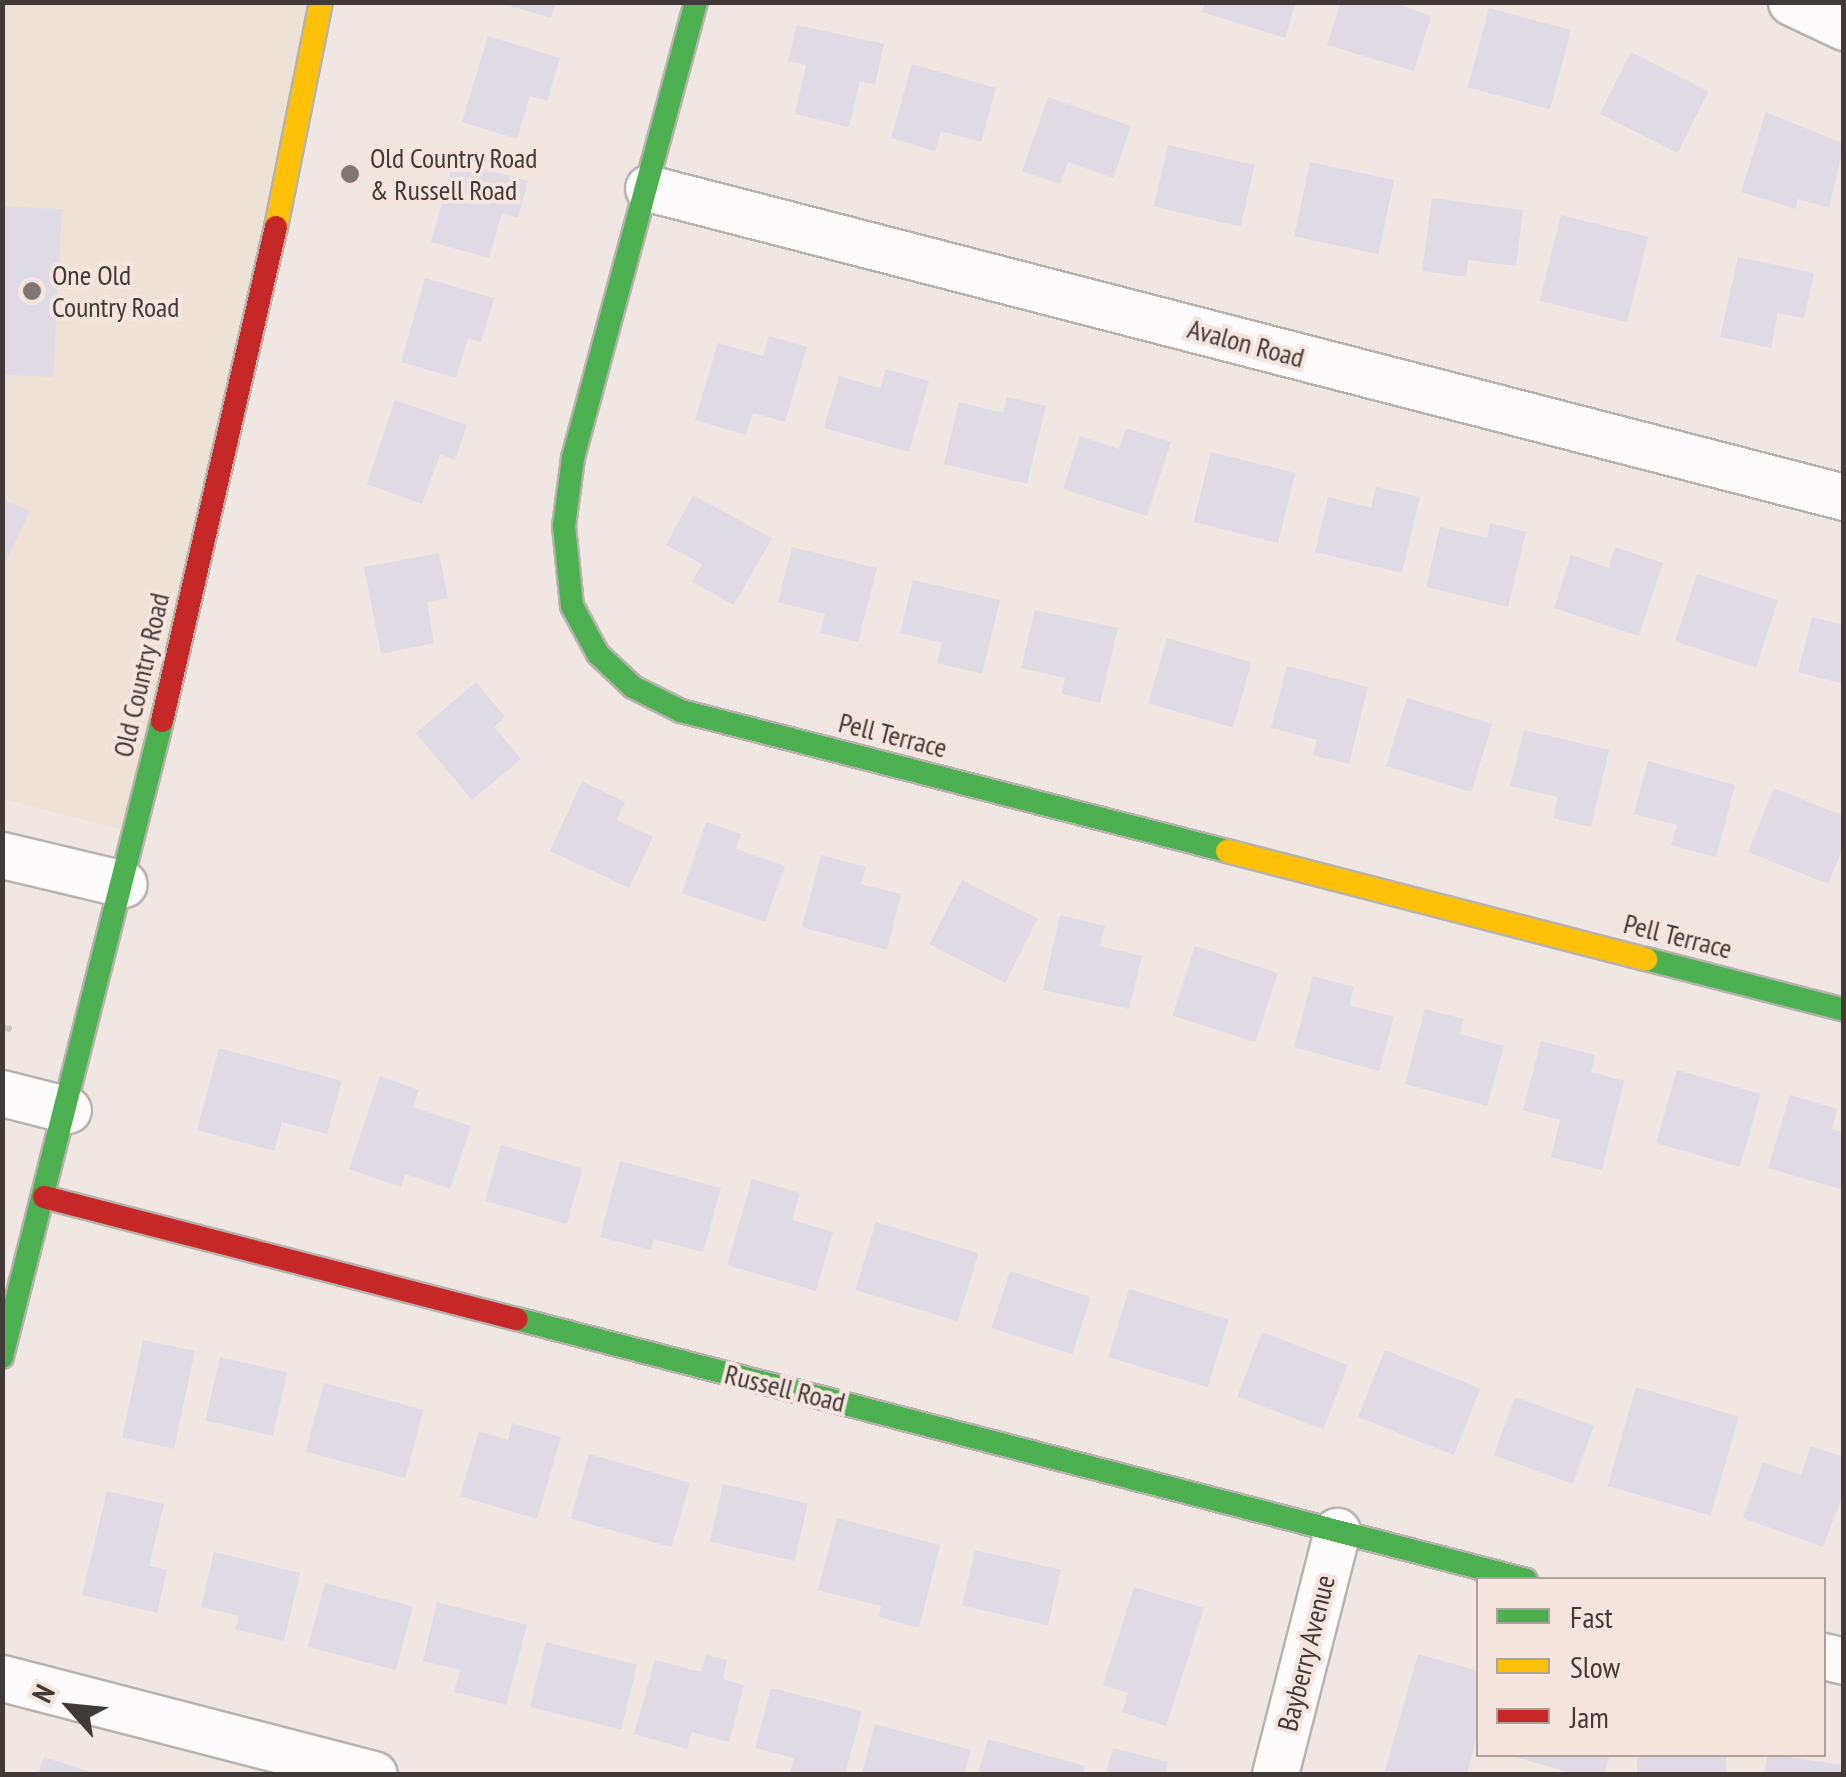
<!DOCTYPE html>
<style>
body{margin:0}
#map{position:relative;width:1846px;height:1777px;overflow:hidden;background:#f0e7e3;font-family:"PT Sans Narrow",sans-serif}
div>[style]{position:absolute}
.commercial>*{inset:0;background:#ede2d5}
.building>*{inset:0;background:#dedbe4;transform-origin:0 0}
.path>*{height:6px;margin-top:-3px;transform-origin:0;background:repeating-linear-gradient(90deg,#ccc9c8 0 10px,transparent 0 15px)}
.roads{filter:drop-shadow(2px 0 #b8b2af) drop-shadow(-2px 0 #b8b2af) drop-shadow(0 2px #b8b2af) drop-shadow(0 -2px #b8b2af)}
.street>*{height:45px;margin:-22.5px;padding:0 22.5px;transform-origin:22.5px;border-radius:22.5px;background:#fdfbfb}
.fast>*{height:22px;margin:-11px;padding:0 11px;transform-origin:11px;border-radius:11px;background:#4caf50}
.slow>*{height:22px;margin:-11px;padding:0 11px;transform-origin:11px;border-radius:11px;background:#ffc107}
.jam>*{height:22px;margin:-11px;padding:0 11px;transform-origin:11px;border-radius:11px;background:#c62828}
.dots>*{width:28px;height:28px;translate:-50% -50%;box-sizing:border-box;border:5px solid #f5e5de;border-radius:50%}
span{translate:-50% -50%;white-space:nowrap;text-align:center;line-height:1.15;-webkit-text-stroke:8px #f5e5de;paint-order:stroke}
.poi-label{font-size:28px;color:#413a38}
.left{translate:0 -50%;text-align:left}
.street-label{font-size:28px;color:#413a38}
.frame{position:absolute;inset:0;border:5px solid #413a38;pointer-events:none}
.legend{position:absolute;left:1476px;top:1577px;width:350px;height:180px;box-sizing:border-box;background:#f5e5de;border:2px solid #ada19c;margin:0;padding:12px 18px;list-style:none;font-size:30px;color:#413a38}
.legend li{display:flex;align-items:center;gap:20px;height:50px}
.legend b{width:50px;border:2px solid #ada19c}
.north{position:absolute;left:20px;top:1657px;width:100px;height:100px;-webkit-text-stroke:8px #f5e5de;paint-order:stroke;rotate:297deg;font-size:28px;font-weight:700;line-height:40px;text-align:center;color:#413a38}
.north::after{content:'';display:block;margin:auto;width:35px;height:45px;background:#413a38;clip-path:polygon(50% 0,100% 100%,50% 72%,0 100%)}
</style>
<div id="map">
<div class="commercial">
<div style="clip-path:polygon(2px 3px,309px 3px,135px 833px,3px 799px)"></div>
</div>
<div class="building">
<div style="clip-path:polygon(497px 2px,556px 2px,551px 18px)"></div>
<div style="clip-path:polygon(1205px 2px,1296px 2px,1285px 38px,1202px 12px)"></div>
<div style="clip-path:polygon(1341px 2px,1393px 2px,1431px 16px,1414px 71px,1327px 45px)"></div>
<div style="left:1489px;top:8px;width:85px;height:82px;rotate:15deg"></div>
<div style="clip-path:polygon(797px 25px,884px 44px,875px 85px,860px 81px,849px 127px,795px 114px,806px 65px,788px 61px)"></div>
<div style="clip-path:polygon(488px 36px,560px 58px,547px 101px,530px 96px,517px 139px,462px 122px)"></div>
<div style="left:1631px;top:52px;width:87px;height:69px;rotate:27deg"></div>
<div style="clip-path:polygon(912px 64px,996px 88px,981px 142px,941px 131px,935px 151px,891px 138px)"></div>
<div style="clip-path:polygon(1048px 97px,1131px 126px,1113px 178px,1068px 162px,1060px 184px,1022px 171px)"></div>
<div style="clip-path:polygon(1766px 112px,1844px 144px,1829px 208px,1798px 199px,1796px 209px,1741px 192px)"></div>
<div style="left:1168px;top:145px;width:89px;height:63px;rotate:13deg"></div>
<div style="clip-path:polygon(454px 160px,528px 181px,518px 218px,502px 213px,489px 258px,431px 242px)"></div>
<div style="left:1310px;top:162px;width:86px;height:76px;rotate:12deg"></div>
<div style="clip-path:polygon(1432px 198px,1523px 210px,1516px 266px,1468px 260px,1466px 277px,1422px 271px)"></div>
<div style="left:2px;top:206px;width:60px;height:168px;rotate:3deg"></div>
<div style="left:1561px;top:215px;width:90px;height:88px;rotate:14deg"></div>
<div style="clip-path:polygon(1738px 257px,1814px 273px,1804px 318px,1778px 313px,1771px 348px,1720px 337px)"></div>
<div style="clip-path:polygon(425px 278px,494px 298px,481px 342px,468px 338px,456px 378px,401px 362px)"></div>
<div style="clip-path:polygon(769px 336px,807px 347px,785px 422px,753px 413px,746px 435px,695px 420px,718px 343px,763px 356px)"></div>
<div style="clip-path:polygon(886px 369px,929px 381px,909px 452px,824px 428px,839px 376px,880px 388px)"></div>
<div style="clip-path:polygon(1007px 397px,1046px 406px,1027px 484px,944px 464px,959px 402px,1003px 413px)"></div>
<div style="clip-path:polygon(395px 400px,467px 425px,455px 460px,440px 454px,422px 504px,367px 484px)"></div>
<div style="clip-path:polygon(1126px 428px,1171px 442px,1147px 516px,1063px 489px,1080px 436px,1119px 449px)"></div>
<div style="left:1211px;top:452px;width:87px;height:72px;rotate:14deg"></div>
<div style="clip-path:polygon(1376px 487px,1420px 497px,1402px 573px,1315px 552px,1328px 497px,1371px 508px)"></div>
<div style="clip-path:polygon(693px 495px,772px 538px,734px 605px,692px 582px,702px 564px,666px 545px)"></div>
<div style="clip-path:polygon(2px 499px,30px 511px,2px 569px)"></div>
<div style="clip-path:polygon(1490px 523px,1526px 532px,1508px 607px,1426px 587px,1440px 527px,1487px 538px)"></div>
<div style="clip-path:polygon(792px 547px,877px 568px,858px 642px,820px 633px,825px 614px,778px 602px)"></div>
<div style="clip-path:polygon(1615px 547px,1663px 563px,1639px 636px,1554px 608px,1571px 555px,1609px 568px)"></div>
<div style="clip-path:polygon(439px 553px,448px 598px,427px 602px,434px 643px,381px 654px,364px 567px)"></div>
<div style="left:1697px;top:574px;width:85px;height:71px;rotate:18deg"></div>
<div style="clip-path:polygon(913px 580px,1000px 600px,982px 674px,937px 663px,942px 643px,900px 633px)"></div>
<div style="clip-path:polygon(1035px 610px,1118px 628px,1100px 703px,1062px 694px,1065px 678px,1021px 668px)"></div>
<div style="clip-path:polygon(1812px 617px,1844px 625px,1844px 684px,1798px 672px)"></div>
<div style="left:1167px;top:638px;width:88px;height:68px;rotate:16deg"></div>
<div style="clip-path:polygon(1287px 666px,1368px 687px,1349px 764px,1313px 755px,1317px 740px,1271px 728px)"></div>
<div style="clip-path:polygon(476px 682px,505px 717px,494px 727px,521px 759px,472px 800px,416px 733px)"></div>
<div style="left:1407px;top:698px;width:89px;height:71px;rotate:17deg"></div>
<div style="clip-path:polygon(1524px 730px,1609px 750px,1591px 827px,1553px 818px,1558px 797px,1510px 786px)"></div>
<div style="clip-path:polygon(1648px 761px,1735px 785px,1716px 857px,1671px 845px,1677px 825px,1634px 814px)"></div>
<div style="clip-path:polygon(582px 781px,625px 802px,617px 820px,653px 837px,629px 888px,550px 851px)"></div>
<div style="clip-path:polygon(1774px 788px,1844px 816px,1844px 845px,1828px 884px,1748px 852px)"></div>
<div style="clip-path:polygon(706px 822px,741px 834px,736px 849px,785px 866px,765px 922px,682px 893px)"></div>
<div style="clip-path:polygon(821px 855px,866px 867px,861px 884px,901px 894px,887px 950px,802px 927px)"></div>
<div style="left:962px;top:880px;width:85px;height:72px;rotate:27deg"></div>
<div style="clip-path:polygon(1060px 915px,1105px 926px,1100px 946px,1142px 956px,1129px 1009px,1043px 990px)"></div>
<div style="left:1195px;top:946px;width:87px;height:73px;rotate:18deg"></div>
<div style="clip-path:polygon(1313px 976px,1354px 987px,1349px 1005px,1394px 1017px,1379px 1071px,1294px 1047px)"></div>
<div style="clip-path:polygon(1425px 1009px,1464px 1019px,1460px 1034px,1504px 1046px,1487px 1106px,1405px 1084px)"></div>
<div style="clip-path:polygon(1541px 1041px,1595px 1055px,1591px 1072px,1624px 1081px,1602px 1170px,1551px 1157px,1560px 1120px,1523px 1110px)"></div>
<div style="clip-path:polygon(219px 1048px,342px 1081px,327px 1134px,282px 1122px,274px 1151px,197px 1130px)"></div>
<div style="left:1677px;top:1070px;width:87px;height:76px;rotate:16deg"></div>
<div style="clip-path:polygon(380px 1076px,419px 1090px,413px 1107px,471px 1126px,450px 1189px,405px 1174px,401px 1187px,349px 1169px)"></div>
<div style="clip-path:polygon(1790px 1095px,1837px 1109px,1832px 1129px,1844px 1133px,1844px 1190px,1768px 1168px)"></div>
<div style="left:501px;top:1145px;width:85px;height:58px;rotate:16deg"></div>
<div style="clip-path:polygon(620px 1161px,721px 1188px,703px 1252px,654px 1239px,651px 1250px,600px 1237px)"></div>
<div style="clip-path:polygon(752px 1179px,800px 1193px,792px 1220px,833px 1232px,816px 1291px,727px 1265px)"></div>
<div style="left:876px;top:1222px;width:107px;height:71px;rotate:17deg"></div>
<div style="left:1010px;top:1271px;width:85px;height:60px;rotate:18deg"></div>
<div style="left:1129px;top:1289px;width:104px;height:71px;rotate:17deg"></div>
<div style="left:1262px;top:1332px;width:92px;height:69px;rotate:21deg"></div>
<div style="left:143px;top:1340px;width:53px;height:100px;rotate:12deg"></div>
<div style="left:1385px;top:1350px;width:103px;height:72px;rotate:22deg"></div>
<div style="left:220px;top:1357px;width:69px;height:65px;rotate:13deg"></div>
<div style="left:324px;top:1383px;width:103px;height:71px;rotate:15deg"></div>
<div style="left:1636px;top:1387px;width:107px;height:103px;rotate:16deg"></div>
<div style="left:1515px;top:1397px;width:84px;height:62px;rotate:20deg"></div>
<div style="clip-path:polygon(512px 1423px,561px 1437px,537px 1519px,460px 1496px,479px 1431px,508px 1440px)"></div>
<div style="clip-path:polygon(1811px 1446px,1844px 1457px,1844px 1492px,1823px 1547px,1743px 1518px,1763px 1462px,1801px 1475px)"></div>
<div style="left:589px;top:1454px;width:105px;height:67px;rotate:16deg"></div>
<div style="left:723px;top:1484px;width:87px;height:59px;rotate:13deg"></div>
<div style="clip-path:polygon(107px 1491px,164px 1504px,149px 1566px,167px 1570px,157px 1613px,82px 1595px)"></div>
<div style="clip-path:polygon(837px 1518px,940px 1545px,919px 1628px,879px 1617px,881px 1606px,818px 1590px)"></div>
<div style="left:975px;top:1550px;width:88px;height:57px;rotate:13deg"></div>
<div style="clip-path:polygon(214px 1552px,300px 1573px,284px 1641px,235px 1629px,239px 1616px,201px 1607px)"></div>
<div style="left:325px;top:1583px;width:91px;height:66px;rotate:15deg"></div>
<div style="clip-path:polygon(1134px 1587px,1204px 1608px,1166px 1726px,1122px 1712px,1128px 1693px,1103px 1685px)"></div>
<div style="clip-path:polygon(437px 1602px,527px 1625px,506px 1705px,454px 1692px,460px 1670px,423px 1661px)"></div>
<div style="left:546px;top:1642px;width:94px;height:67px;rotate:14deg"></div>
<div style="clip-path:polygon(1418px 1654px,1478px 1671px,1478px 1733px,1467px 1774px,1385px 1771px)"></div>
<div style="clip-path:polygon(706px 1655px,727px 1660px,723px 1679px,744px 1685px,729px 1742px,692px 1732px,687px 1749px,634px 1734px,655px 1660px,701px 1672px)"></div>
<div style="clip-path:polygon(771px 1688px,862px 1711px,845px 1774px,790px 1774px,794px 1758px,755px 1748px)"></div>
<div style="clip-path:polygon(875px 1724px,971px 1750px,964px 1774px,862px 1774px)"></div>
<div style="clip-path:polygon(988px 1739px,1085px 1766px,1082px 1774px,978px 1774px)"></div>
<div style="clip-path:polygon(1113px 1748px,1168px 1762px,1165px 1774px,1106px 1774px)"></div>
<div style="clip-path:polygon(1505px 1754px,1610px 1754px,1604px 1774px,1575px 1774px)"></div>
<div style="left:1637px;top:1754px;width:89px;height:21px"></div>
<div style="clip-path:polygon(1768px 1754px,1844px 1765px,1844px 1774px,1764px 1774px)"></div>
<div style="clip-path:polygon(44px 1757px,96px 1774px,38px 1774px)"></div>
</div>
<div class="path">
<div style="left:2px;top:1027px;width:12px;rotate:14deg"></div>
</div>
<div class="roads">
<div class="street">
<div style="left:1791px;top:2px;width:59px;rotate:25.3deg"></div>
<div style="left:648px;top:188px;width:1235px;rotate:14.49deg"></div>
<div style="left:2px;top:855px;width:125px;rotate:13.4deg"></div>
<div style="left:2px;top:1093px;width:68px;rotate:14.4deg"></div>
<div style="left:1824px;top:1656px;width:21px;rotate:14deg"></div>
<div style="left:2px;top:1678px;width:384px;rotate:14.5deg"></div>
<div style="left:1275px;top:1774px;width:251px;rotate:-75.7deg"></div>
</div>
<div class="fast">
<div style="left:696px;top:2px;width:472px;rotate:105.1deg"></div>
<div style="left:573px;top:458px;width:69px;rotate:97.5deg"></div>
<div style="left:564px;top:526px;width:80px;rotate:84.3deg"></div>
<div style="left:572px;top:606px;width:55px;rotate:61.6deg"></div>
<div style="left:598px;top:654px;width:48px;rotate:43.3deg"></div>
<div style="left:633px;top:687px;width:54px;rotate:26.6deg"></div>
<div style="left:681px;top:711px;width:564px;rotate:14.38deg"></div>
<div style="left:1646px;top:959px;width:204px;rotate:14.4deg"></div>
<div style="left:517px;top:1319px;width:1042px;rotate:14.5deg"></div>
<div style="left:2px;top:1357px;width:656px;rotate:-75.88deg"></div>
</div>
<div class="slow">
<div style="left:276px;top:227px;width:229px;rotate:-78.7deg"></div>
<div style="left:1227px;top:851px;width:433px;rotate:14.5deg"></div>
</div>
<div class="jam">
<div style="left:162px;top:721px;width:507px;rotate:-77.01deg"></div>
<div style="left:44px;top:1197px;width:488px;rotate:14.5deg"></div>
</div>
</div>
<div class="dots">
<div style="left:350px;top:174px;background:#7e7774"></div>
<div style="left:32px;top:291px;background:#7e7774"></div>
</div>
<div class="poi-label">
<span class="left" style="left:370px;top:174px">Old Country Road<br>&amp; Russell Road</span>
<span class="left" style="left:52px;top:291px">One Old<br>Country Road</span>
</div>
<div class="street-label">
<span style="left:1246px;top:343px;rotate:15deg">Avalon Road</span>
<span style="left:141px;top:675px;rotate:-77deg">Old Country Road</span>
<span style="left:893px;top:735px;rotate:14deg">Pell Terrace</span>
<span style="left:1678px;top:936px;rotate:14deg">Pell Terrace</span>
<span style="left:785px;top:1388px;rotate:14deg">Russell Road</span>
<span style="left:1306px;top:1653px;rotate:-76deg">Bayberry Avenue</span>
</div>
<div class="frame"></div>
<ul class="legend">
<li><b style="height:12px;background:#4caf50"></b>Fast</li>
<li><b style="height:12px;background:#ffc107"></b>Slow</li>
<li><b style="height:12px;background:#c62828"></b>Jam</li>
</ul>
<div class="north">N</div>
</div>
